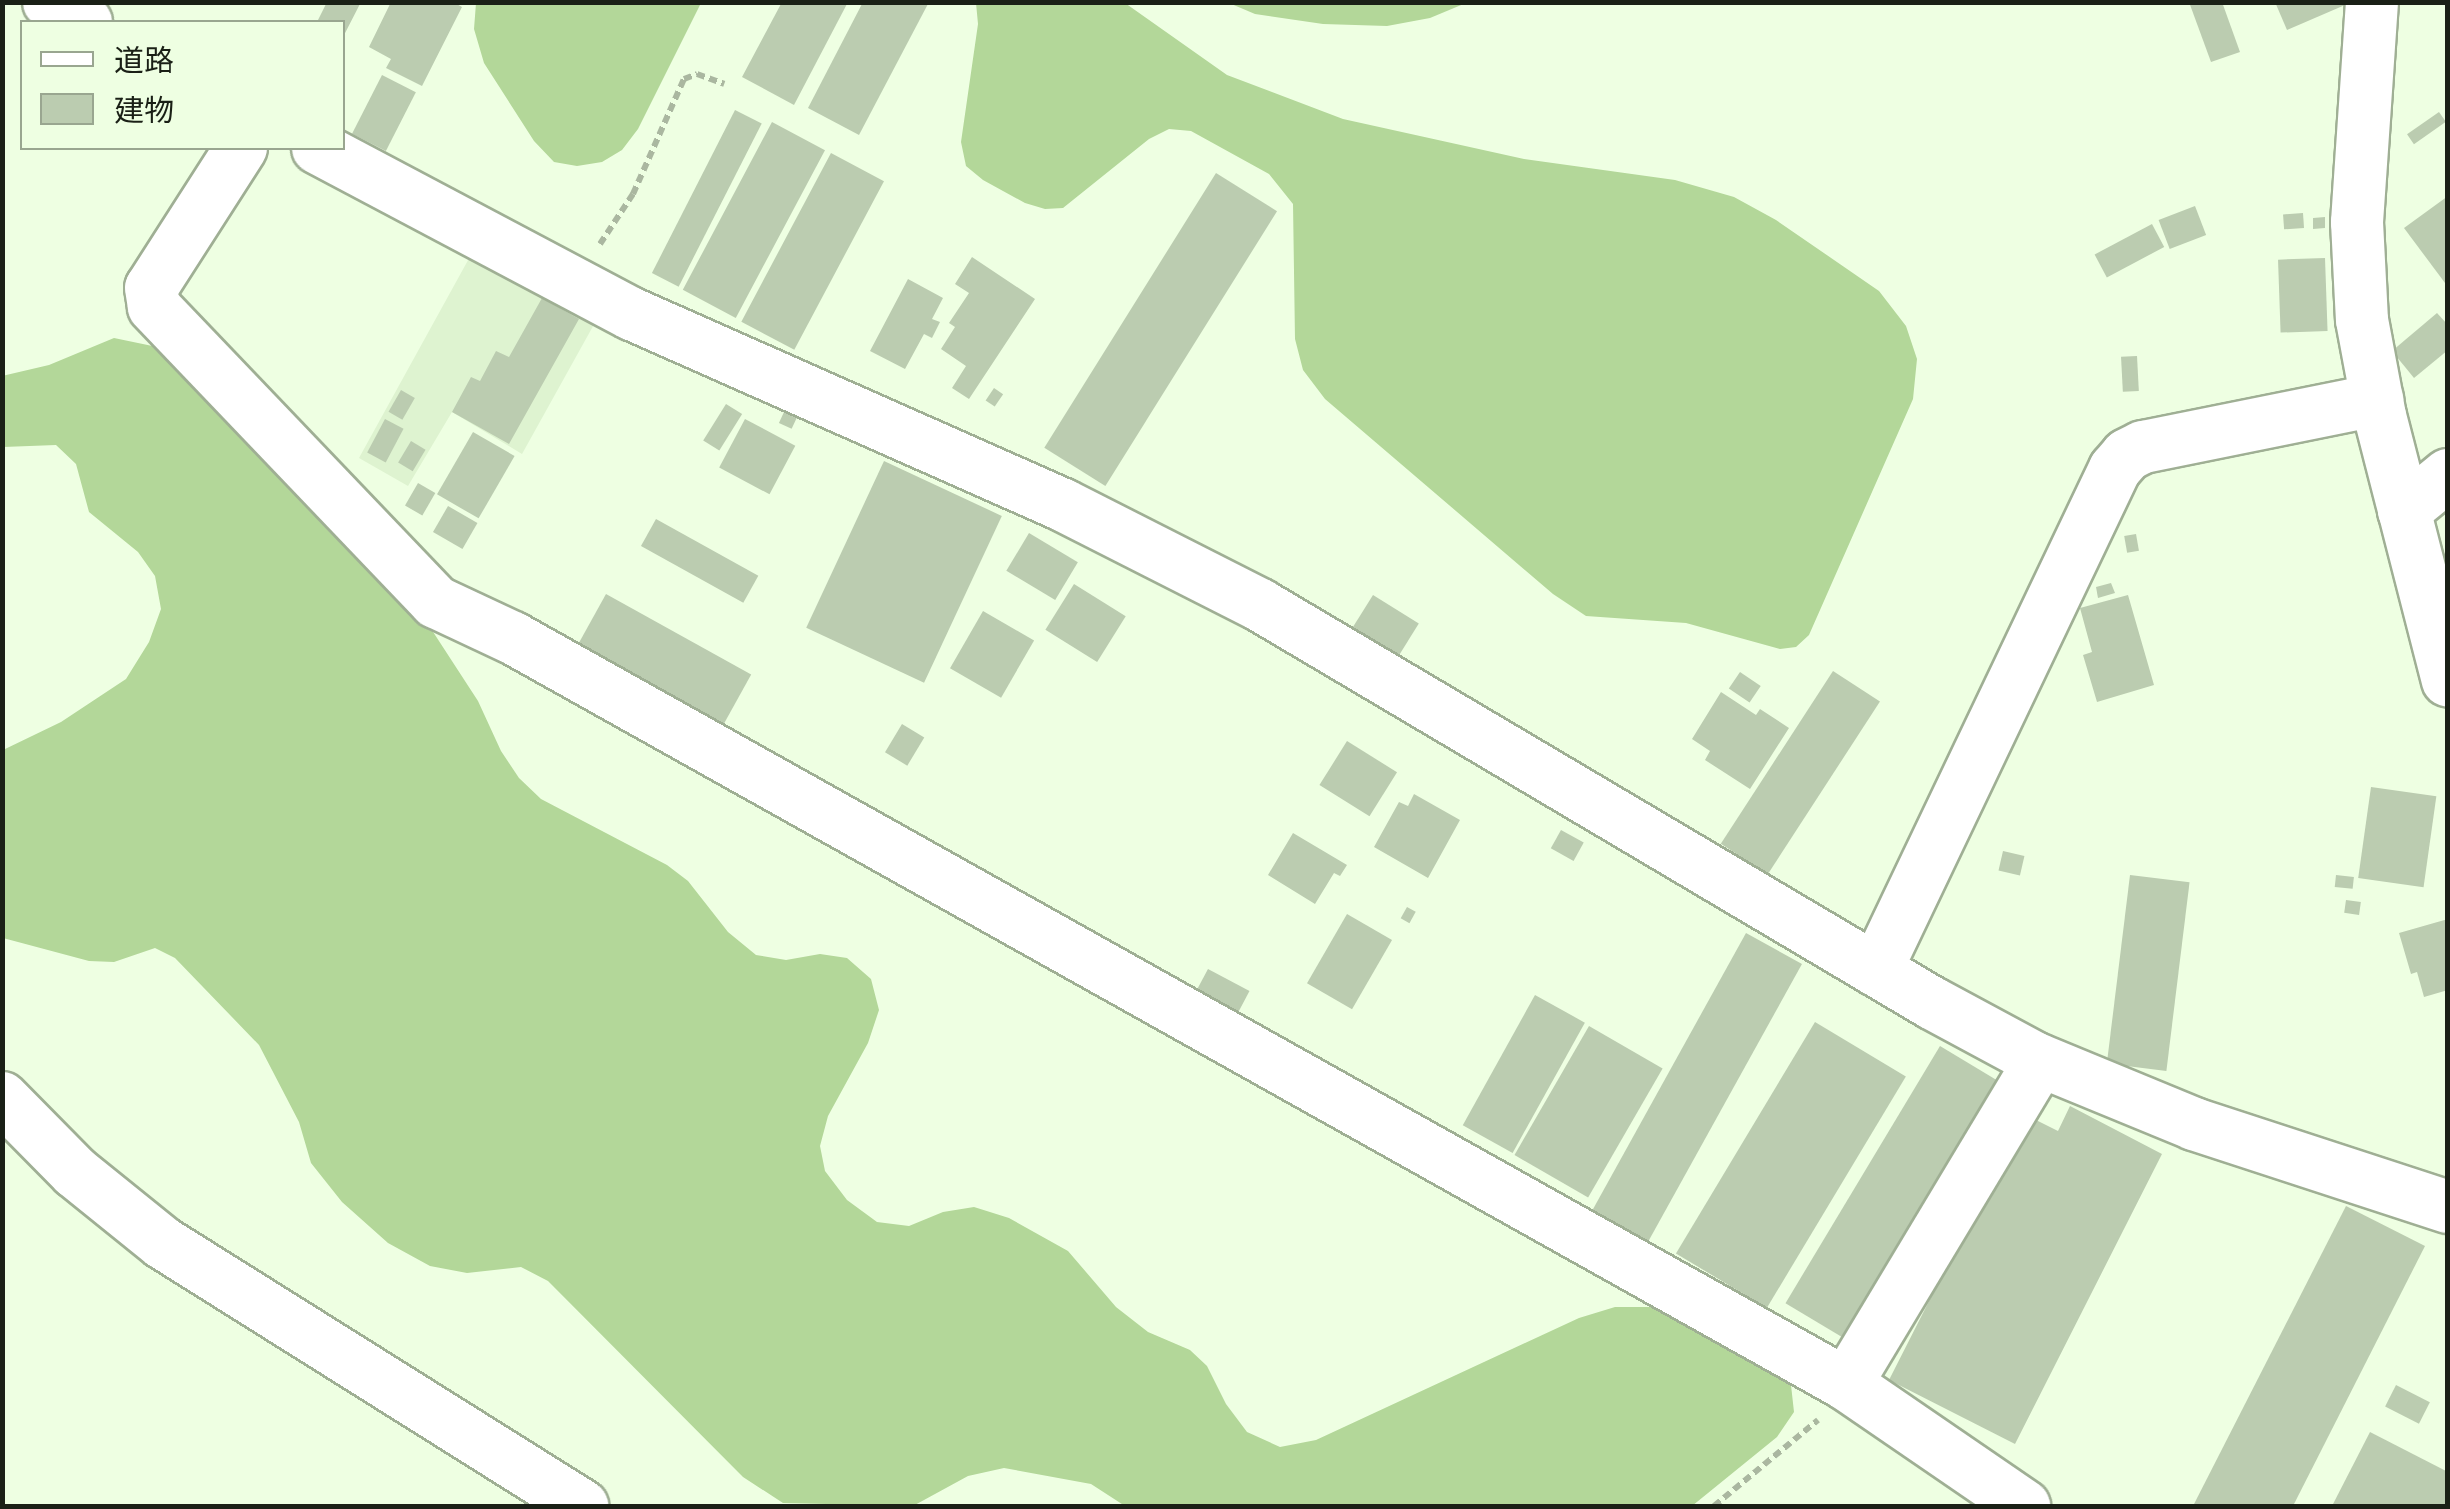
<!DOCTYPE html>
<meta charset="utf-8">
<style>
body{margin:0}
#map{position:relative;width:2450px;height:1509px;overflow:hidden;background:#eeffe2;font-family:Jost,"Noto Sans JP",sans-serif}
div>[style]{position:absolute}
.built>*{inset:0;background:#def3d0}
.forest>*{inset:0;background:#b3d799}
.building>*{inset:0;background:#bbccb0;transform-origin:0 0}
.path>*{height:6px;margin-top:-3px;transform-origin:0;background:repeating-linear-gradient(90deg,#aab7a0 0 8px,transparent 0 13px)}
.roads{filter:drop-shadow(2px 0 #9faf94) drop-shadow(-2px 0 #9faf94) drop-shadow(0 2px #9faf94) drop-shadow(0 -2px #9faf94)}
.minor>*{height:52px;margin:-26px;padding:0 26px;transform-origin:26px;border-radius:26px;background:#fff}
span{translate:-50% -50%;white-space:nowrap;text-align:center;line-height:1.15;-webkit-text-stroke:9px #eeffe2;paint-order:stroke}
.frame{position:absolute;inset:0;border:5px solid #1a2016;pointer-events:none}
.legend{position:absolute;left:20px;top:20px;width:325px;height:130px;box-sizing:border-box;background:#eeffe2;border:2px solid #99a690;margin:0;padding:12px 18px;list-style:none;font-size:30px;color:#1a2016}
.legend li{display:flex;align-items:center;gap:20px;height:50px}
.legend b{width:50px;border:2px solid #99a690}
</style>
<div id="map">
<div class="built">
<div style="clip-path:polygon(472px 253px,597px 319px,522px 454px,452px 412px,408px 486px,359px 458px)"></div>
</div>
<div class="forest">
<div style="clip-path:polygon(476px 3px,476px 2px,701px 3px,638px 129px,622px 150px,602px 162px,577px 166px,554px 162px,534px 141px,484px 63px,474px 29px)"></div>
<div style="clip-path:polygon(976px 3px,1125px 3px,1227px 75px,1343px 119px,1524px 159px,1675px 180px,1734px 197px,1776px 220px,1879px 291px,1906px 326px,1917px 359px,1913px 399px,1809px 635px,1796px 647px,1780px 649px,1686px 623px,1586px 616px,1553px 594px,1325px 399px,1303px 370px,1295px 339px,1293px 204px,1269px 174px,1191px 131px,1169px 129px,1149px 139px,1063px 208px,1045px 209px,1025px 203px,983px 180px,966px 166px,961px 142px,978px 24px)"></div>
<div style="clip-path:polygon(1229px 3px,1229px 2px,1466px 3px,1430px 18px,1387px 26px,1323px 24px,1255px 14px)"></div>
<div style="clip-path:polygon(114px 338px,162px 348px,424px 618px,478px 701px,501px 751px,519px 778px,541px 799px,667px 865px,688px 881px,728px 932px,756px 955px,786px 960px,820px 954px,847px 958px,871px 979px,879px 1010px,868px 1043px,828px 1116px,820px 1146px,825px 1171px,847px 1200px,877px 1222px,909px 1226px,943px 1212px,974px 1207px,1009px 1218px,1068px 1251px,1116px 1307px,1148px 1332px,1190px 1350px,1207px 1366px,1226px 1404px,1247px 1432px,1280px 1447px,1316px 1440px,1579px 1318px,1615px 1307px,1652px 1307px,1690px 1319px,1770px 1363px,1791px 1385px,1794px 1412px,1777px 1437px,1692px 1506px,1125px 1506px,1091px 1484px,1004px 1468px,968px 1476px,913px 1506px,783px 1503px,743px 1477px,548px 1281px,521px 1267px,467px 1273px,430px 1266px,388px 1243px,342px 1202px,311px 1163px,299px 1122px,259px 1045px,175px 958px,155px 948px,114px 962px,89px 961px,3px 938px,3px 750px,61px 722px,126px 679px,149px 642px,161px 609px,155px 576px,138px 552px,89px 512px,76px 464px,56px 445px,3px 447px,2px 376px,49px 365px)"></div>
</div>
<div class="building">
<div style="clip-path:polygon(327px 2px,361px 2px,342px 39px,342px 22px,317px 22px)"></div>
<div style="clip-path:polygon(391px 2px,453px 2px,462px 7px,422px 86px,386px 68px,391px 59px,369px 47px)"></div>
<div style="clip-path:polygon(782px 2px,848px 2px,794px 105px,742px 77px)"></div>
<div style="clip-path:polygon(863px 2px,929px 2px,859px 135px,808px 108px)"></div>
<div style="clip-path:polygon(2189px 2px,2222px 2px,2240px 52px,2211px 62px)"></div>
<div style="clip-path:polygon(2275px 2px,2343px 2px,2345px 5px,2287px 30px)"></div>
<div style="left:382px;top:75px;width:38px;height:66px;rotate:27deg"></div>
<div style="left:735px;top:110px;width:30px;height:183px;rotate:27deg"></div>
<div style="left:2439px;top:112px;width:12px;height:39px;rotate:55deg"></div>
<div style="left:772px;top:122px;width:60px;height:190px;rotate:28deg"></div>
<div style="left:831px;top:153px;width:60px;height:191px;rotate:28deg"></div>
<div style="left:1216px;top:173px;width:72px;height:324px;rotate:32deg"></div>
<div style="clip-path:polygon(2448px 196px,2448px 287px,2404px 228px)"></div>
<div style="left:2195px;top:206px;width:31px;height:39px;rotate:69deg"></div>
<div style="left:2303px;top:213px;width:15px;height:20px;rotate:86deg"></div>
<div style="clip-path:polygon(2325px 217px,2325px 228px,2313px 229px,2313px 218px)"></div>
<div style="left:2152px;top:224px;width:26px;height:65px;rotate:62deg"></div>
<div style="clip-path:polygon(972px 257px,1035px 299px,969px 399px,952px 388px,966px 366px,941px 349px,955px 327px,949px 323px,969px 293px,955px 284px)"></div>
<div style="left:2325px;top:258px;width:73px;height:47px;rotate:88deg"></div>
<div style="clip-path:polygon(908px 279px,943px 298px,932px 319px,940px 322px,932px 338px,924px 334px,905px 369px,870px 351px)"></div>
<div style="clip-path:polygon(542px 298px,579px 319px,509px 444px,452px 412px,471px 377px,480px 381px,496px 351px,509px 357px)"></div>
<div style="clip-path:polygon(2437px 313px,2448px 325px,2448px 350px,2414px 378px,2392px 351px)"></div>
<div style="left:2137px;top:356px;width:35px;height:16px;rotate:87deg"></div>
<div style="left:994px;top:388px;width:11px;height:15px;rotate:34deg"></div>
<div style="left:401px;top:390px;width:16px;height:25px;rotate:30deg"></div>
<div style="left:726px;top:404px;width:19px;height:43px;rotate:32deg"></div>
<div style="left:784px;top:412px;width:14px;height:12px;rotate:25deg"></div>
<div style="left:385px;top:419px;width:21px;height:38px;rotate:28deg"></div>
<div style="left:745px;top:419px;width:57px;height:55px;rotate:28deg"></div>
<div style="left:473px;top:432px;width:48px;height:72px;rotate:30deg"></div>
<div style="left:411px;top:441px;width:17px;height:25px;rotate:31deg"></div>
<div style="left:884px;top:461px;width:130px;height:184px;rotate:25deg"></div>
<div style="left:418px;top:483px;width:20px;height:26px;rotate:30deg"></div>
<div style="left:448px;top:506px;width:34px;height:30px;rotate:30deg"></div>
<div style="left:656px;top:519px;width:117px;height:31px;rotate:29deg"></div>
<div style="left:1029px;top:533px;width:57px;height:44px;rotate:31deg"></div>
<div style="left:2136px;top:534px;width:17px;height:12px;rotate:80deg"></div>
<div style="clip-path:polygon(2111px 583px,2115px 593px,2098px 598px,2096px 587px)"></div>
<div style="left:1074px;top:584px;width:61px;height:54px;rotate:32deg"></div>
<div style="left:606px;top:594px;width:166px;height:60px;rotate:29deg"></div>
<div style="left:1373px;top:595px;width:54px;height:44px;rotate:32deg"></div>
<div style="clip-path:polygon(2128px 595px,2154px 685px,2097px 702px,2083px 655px,2092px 652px,2080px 608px)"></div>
<div style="left:983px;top:611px;width:59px;height:66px;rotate:30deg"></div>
<div style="left:1833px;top:671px;width:56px;height:206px;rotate:33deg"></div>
<div style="left:1740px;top:672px;width:25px;height:20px;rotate:34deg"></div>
<div style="clip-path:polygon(1721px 692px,1756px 715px,1760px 709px,1789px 728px,1750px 789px,1705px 760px,1710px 751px,1692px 739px)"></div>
<div style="left:902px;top:724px;width:26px;height:33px;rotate:31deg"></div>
<div style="left:1347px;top:741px;width:59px;height:52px;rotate:32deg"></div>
<div style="left:2371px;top:787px;width:66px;height:92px;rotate:8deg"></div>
<div style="clip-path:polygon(1414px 794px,1460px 820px,1428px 878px,1374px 847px,1399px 802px,1408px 806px)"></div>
<div style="left:1561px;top:830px;width:26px;height:21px;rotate:29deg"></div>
<div style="clip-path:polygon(1293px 833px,1347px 865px,1340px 876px,1334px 873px,1315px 904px,1268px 875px)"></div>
<div style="left:2003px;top:851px;width:22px;height:20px;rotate:13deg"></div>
<div style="left:2130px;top:875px;width:60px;height:190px;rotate:7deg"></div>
<div style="left:2336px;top:875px;width:18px;height:12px;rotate:6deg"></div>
<div style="left:2346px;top:900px;width:15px;height:13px;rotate:8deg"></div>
<div style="left:1407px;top:907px;width:10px;height:13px;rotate:29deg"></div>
<div style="left:1347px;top:914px;width:52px;height:80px;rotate:30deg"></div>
<div style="clip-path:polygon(2448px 919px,2448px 990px,2424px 997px,2417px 972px,2411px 974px,2399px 933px)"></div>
<div style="left:1746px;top:933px;width:64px;height:318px;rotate:29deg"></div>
<div style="left:1208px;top:969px;width:47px;height:31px;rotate:28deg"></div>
<div style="left:1535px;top:995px;width:57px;height:149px;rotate:29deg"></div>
<div style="left:1815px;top:1022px;width:106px;height:270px;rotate:31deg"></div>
<div style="left:1589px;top:1026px;width:85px;height:149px;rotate:30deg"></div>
<div style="left:1940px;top:1046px;width:81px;height:300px;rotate:31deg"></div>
<div style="clip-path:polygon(2070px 1106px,2162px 1154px,2015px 1444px,1889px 1380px,2024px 1114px,2058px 1131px)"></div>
<div style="clip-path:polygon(2346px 1206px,2425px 1246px,2293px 1506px,2193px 1506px)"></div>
<div style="left:2396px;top:1385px;width:38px;height:24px;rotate:27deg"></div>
<div style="clip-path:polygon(2370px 1432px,2448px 1472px,2448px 1506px,2332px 1506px)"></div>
</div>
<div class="path">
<div style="left:600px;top:244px;width:60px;rotate:-56.6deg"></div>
<div style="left:633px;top:194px;width:126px;rotate:-66.1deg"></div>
<div style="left:684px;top:79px;width:14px;rotate:-21deg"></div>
<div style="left:697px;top:74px;width:29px;rotate:20deg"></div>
<div style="left:1714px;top:1506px;width:135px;rotate:-39.6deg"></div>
</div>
<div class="roads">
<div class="minor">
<div style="left:49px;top:2px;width:42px;rotate:28.4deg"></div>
<div style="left:2372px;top:2px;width:221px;rotate:93.9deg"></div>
<div style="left:2357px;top:222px;width:98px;rotate:87.1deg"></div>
<div style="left:2362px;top:320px;width:98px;rotate:79.4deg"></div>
<div style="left:2380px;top:416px;width:273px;rotate:75.6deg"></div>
<div style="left:241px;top:148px;width:166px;rotate:122.7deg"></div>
<div style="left:151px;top:288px;width:19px;rotate:81deg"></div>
<div style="left:154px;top:307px;width:408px;rotate:46.3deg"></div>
<div style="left:436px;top:602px;width:85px;rotate:25.1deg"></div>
<div style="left:513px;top:638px;width:1528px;rotate:29.23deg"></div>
<div style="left:1846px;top:1384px;width:216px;rotate:34.4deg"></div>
<div style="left:318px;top:148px;width:355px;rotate:27.9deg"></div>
<div style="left:632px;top:314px;width:471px;rotate:23.9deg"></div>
<div style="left:1063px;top:505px;width:221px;rotate:26.9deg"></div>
<div style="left:1260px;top:605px;width:781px;rotate:30.64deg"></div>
<div style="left:1932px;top:1003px;width:116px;rotate:28.3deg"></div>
<div style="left:2034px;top:1058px;width:173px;rotate:22.4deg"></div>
<div style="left:2194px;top:1124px;width:267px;rotate:18.1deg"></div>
<div style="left:2404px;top:511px;width:57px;rotate:-39.3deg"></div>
<div style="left:1876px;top:970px;width:555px;rotate:-64.5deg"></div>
<div style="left:2115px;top:469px;width:18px;rotate:-49deg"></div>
<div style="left:2127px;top:455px;width:18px;rotate:-27deg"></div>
<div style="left:2143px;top:447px;width:239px;rotate:-11.4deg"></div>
<div style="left:2px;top:1098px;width:104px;rotate:45.4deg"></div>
<div style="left:75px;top:1172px;width:113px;rotate:38.9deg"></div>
<div style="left:163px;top:1243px;width:495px;rotate:32.1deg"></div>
<div style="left:1846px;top:1384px;width:377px;rotate:-59deg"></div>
</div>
</div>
<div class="frame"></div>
<ul class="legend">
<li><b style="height:12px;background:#fff"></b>道路</li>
<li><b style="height:28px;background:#bbccb0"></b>建物</li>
</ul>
</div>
